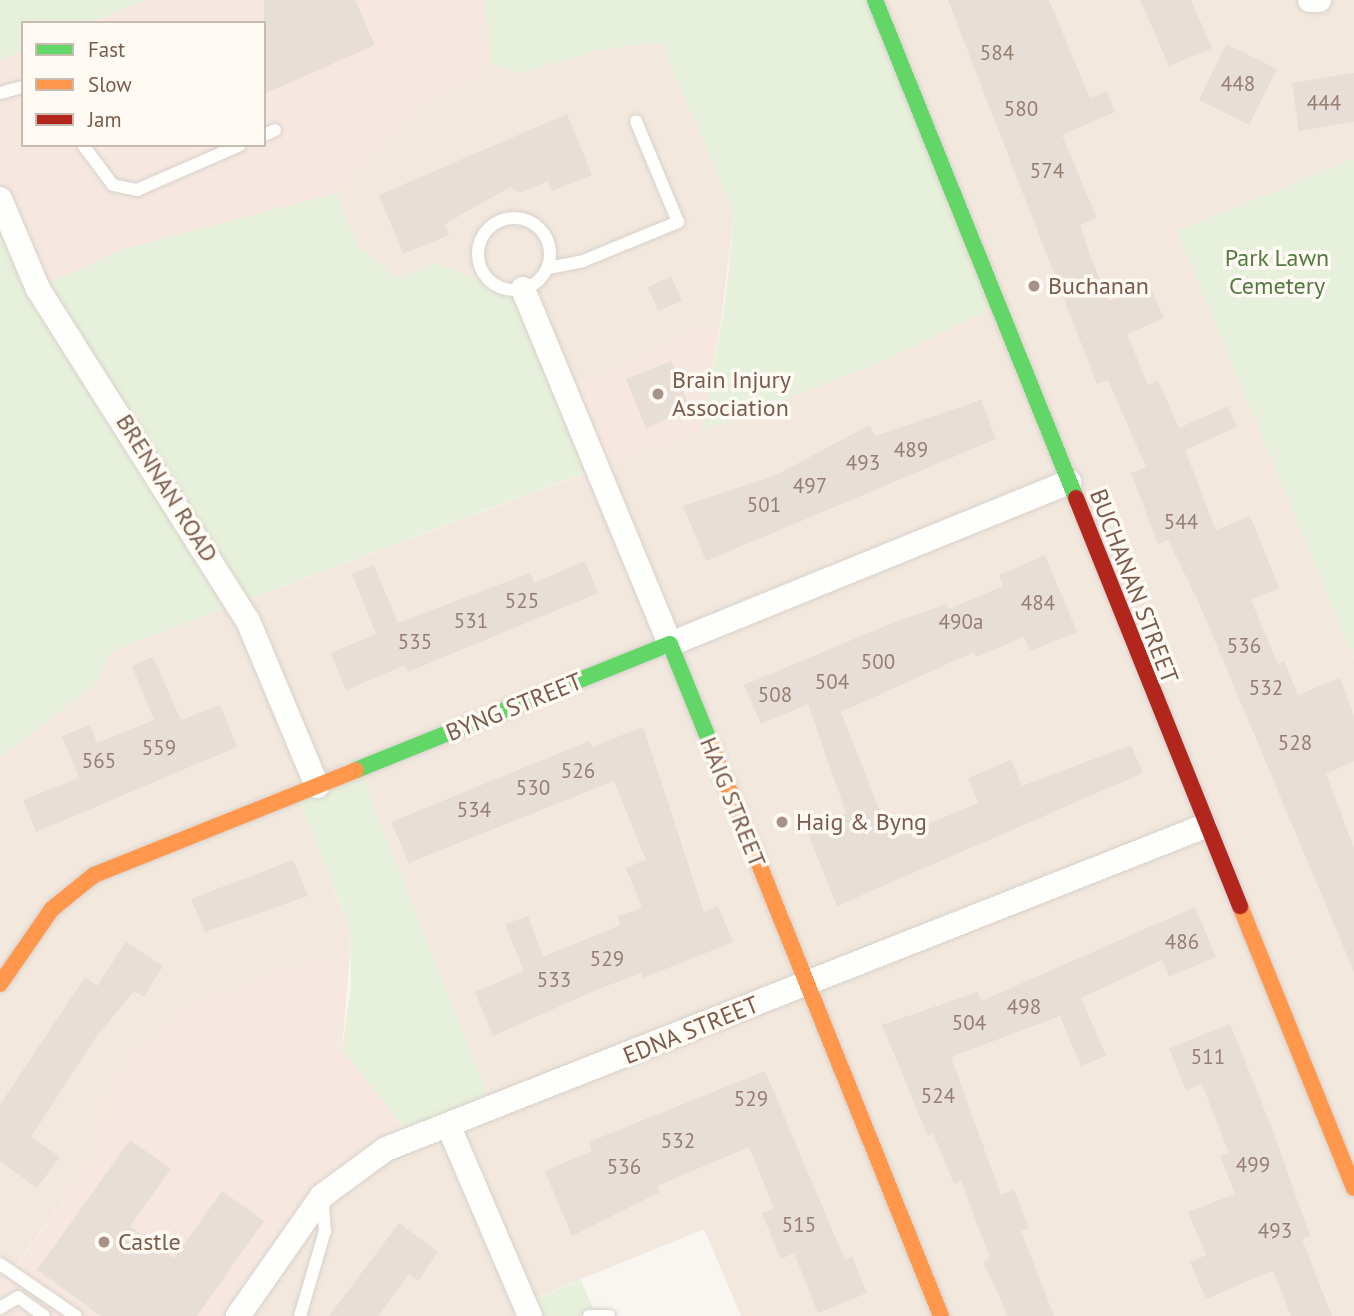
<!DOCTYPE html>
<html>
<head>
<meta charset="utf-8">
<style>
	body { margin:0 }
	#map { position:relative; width:1354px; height:1316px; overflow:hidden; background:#f9f5f0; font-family:"PT Sans",sans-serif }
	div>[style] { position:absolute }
	.residential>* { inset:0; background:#f2e8de }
	.commercial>* { inset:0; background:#f6e8e1 }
	.green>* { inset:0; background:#e7f0db }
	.building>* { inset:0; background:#e6ded7 }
	.roads { filter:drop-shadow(0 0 2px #d7d1cb) drop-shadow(0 0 2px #d7d1cb) }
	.lane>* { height:12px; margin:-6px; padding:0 6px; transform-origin:6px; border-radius:6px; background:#fefefd }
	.lane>.ring { margin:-6px; padding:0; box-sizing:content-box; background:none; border:12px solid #fefefd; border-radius:50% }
	.street>* { height:24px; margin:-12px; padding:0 12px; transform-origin:12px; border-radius:12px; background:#fefefd }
	.fast>* { height:16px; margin:-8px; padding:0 8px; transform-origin:8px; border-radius:8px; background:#63d668 }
	.slow>* { height:16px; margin:-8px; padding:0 8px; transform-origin:8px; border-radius:8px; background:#ff974d }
	.jam>* { height:16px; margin:-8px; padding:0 8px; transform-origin:8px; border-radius:8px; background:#b3261e }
	.dots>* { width:19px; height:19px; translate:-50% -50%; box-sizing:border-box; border:4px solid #fffaf3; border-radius:50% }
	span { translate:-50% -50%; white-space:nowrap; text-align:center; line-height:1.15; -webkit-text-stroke:7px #fffaf3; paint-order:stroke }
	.number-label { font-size:21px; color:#977e72 }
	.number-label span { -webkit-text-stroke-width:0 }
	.park-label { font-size:24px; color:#537a41 }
	.poi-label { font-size:24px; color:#7a5c4d }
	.left { translate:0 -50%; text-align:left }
	.street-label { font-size:24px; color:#7a5c4d }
	.legend { position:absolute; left:21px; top:21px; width:245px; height:126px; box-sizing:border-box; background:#fffaf3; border:2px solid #cabbb1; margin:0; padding:9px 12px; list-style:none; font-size:21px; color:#7a5c4d }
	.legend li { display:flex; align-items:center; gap:14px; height:35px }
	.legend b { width:35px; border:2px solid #cabbb1 }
</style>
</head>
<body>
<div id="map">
	<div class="residential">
		<i style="clip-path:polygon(877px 0,1354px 0,1354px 159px,1177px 231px,1354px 659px,1354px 1316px,741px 1316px,704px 1229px,523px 1303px,528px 1316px,241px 1316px,324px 1196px,447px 1130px,330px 881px,350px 929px,350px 953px,306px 963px,193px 1005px,109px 1092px,102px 1149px,12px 1270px,0 1262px,0 757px,94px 685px,112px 651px,882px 362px,937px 334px)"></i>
		<i style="clip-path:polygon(661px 41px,734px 213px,721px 322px,566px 388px,515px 294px,436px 263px,398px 279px,357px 246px,337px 193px,406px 116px,491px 63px,521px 73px,598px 50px)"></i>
	</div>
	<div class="commercial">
		<i style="clip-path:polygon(146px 0,484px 0,491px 63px,406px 116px,337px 193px,124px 249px,39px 288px,0 194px,0 60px,23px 51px,23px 145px,264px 145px,264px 23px,91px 23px)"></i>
		<i style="clip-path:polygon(721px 322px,701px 431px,600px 467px,566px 388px)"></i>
		<i style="clip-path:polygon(350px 953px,342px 1049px,407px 1131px,352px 1171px,241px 1316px,0 1316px,0 1262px,13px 1270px,102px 1149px,108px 1092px,136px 1052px,193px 1005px,306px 963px)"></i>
	</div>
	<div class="green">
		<i style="clip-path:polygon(0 0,146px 0,91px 23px,23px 23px,23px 51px,0 60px)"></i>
		<i style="clip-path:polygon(484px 0,877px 0,1001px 304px,882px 362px,701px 431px,725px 304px,734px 213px,661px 42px,598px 50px,521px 73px,491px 63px)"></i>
		<i style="clip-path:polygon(1354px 159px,1354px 659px,1177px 231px)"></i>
		<i style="clip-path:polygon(337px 193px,357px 246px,398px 279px,436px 263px,515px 294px,600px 467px,112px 651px,94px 685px,0 757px,0 194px,39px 288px,124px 249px)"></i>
		<i style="clip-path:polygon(360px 771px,494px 1111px,407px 1131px,342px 1049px,351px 985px,350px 929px,298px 797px)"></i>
		<i style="clip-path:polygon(581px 1280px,596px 1316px,528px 1316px,522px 1304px)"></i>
	</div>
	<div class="building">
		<i style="clip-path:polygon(264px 0,355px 0,375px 45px,264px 94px)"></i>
		<i style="clip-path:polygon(948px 0,1049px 0,1090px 98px,1107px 91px,1115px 112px,1062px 135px,1097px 218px,1080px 225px,1090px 255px,1109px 301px,1149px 283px,1164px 318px,1127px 334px,1148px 385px,1158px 380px,1179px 428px,1228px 406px,1237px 427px,1185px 450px,1216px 530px,1250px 516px,1279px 588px,1251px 600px,1278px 664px,1284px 661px,1298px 695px,1340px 678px,1354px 716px,1354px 761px,1326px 774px,1354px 848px,1354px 972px,1199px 603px,1168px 540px,1158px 544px,1131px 473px,1146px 467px,1108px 380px,1097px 384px)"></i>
		<i style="clip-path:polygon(1140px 0,1191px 0,1212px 48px,1169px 66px)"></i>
		<i style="clip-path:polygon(1226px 44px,1277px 69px,1249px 125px,1199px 100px)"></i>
		<i style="clip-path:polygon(1354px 73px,1354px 122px,1299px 131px,1292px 83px)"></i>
		<i style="clip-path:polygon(567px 114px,592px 175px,552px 191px,548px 181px,519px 193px,510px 187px,445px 224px,449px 235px,403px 254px,379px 195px)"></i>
		<i style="clip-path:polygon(671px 276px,682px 301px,658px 311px,648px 287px)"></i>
		<i style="clip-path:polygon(671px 361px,690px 409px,646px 428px,626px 379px)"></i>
		<i style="clip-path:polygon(981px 400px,996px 439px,706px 561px,683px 506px,774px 476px,870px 425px,875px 436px)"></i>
		<i style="clip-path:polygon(1045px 555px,1077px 632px,1030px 651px,1024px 637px,976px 657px,974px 652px,841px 712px,891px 840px,978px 803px,968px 778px,1011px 760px,1022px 786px,1131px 745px,1143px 773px,837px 906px,806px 829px,846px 813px,808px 704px,761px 724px,744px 685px,890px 624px,946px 604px,949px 609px,1003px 586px,999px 575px)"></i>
		<i style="clip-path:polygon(585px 561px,598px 593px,408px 672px,405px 665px,346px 690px,331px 653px,376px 634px,352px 574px,374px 565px,398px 623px,530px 573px,534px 583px)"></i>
		<i style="clip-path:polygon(153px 657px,181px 720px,220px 705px,237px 747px,36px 832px,23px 800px,79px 778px,62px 736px,90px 725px,97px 743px,154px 720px,132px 666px)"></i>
		<i style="clip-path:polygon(643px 727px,704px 912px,718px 906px,733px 942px,643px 978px,641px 973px,596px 990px,493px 1036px,475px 992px,524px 971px,505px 924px,528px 916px,543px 957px,620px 925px,617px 916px,642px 908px,626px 868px,646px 860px,614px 781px,409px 863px,391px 822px,589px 741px,592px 747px)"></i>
		<i style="clip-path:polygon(293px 860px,308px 896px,205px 932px,191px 899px)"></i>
		<i style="clip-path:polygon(1195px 907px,1216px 957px,1169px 977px,1162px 960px,1081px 998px,1106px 1056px,1081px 1066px,1060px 1016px,951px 1057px,1001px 1195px,1014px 1190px,1029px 1228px,1021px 1231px,1054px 1316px,1008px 1316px,983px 1261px,990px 1258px,961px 1181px,954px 1184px,933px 1133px,928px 1136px,882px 1025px,978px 992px,981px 1001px)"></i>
		<i style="clip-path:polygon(126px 942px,163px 966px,144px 997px,134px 991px,96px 1037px,31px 1137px,60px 1157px,37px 1188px,0 1161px,0 1105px,85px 977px,97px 986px)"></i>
		<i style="clip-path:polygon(1230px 1024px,1273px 1131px,1310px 1236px,1302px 1239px,1332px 1316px,1291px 1316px,1273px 1270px,1206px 1299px,1190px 1262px,1206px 1255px,1188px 1212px,1235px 1194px,1220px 1156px,1229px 1153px,1202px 1084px,1186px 1090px,1169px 1048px)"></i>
		<i style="clip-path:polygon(765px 1071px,845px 1260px,852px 1257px,867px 1293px,818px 1313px,794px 1253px,781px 1259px,762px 1213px,774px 1208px,749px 1147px,657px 1186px,660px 1192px,572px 1236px,545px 1171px,592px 1151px,589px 1142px)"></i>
		<i style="clip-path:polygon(130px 1140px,171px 1169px,130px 1226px,174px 1258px,222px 1191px,264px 1221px,197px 1316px,101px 1316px,37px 1270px)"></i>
		<i style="clip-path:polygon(399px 1223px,438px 1252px,418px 1281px,409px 1274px,378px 1316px,329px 1316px)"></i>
	</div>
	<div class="roads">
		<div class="lane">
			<i style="left:0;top:93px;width:24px;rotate:-15deg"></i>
			<i style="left:264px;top:135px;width:12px;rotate:-24deg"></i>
			<i style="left:83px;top:145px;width:50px;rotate:53.1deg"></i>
			<i style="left:113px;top:185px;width:25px;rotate:12deg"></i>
			<i style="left:137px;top:190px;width:112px;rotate:-23.6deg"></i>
			<i class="ring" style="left:478px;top:218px;width:60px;height:60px"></i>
			<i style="left:548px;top:268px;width:36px;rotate:-11deg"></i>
			<i style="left:583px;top:261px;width:103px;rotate:-22.3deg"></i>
			<i style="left:678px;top:222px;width:109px;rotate:-112.6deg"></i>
			<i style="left:0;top:1264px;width:92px;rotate:34.4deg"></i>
			<i style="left:0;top:1308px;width:21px;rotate:-31deg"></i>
			<i style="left:18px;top:1297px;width:32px;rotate:36deg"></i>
			<i style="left:300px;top:1316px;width:89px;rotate:-73.6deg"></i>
			<i style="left:325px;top:1231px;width:32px;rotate:-95deg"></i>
			<i style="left:589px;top:1316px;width:20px"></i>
		</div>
		<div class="street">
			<i style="left:1310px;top:0;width:9px"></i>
			<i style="left:0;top:199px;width:98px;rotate:67.1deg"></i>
			<i style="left:38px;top:289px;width:393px;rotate:57.7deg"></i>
			<i style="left:248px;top:621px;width:179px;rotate:67.3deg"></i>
			<i style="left:523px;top:289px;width:384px;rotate:67.5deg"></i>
			<i style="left:670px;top:644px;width:431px;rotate:-22.1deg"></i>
			<i style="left:449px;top:1127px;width:206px;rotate:66.8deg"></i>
			<i style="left:238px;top:1316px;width:146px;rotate:-55deg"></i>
			<i style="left:322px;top:1196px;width:79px;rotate:-36.3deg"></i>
			<i style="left:386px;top:1149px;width:880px;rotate:-21.52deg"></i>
		</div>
		<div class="fast">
			<i style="left:875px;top:0;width:537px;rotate:68.02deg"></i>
			<i style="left:356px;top:770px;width:338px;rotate:-21.9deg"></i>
			<i style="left:670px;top:644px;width:109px;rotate:67.9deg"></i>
		</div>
		<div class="slow">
			<i style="left:711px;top:745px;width:616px;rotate:68.06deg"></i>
			<i style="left:1240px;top:906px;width:304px;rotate:68deg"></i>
			<i style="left:0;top:984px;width:91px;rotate:-55.3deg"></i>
			<i style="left:52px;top:909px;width:54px;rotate:-39deg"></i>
			<i style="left:94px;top:875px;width:282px;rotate:-21.8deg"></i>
		</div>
		<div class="jam">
			<i style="left:1076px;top:498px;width:440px;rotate:68.1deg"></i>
		</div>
	</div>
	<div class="dots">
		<i style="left:1034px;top:286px;background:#a69286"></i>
		<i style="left:658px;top:394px;background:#a69286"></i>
		<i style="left:782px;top:822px;background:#a69286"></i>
		<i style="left:104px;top:1242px;background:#a69286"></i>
	</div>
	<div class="number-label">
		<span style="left:997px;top:53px">584</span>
		<span style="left:1238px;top:84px">448</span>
		<span style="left:1324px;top:103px">444</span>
		<span style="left:1021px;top:109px">580</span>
		<span style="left:1047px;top:171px">574</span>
		<span style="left:911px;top:450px">489</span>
		<span style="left:863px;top:463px">493</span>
		<span style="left:810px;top:486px">497</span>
		<span style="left:764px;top:505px">501</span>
		<span style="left:1181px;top:522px">544</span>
		<span style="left:522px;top:601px">525</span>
		<span style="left:1038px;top:603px">484</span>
		<span style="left:471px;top:621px">531</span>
		<span style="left:961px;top:622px">490a</span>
		<span style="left:415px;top:642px">535</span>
		<span style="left:1244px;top:646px">536</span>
		<span style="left:878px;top:662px">500</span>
		<span style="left:832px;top:682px">504</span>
		<span style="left:1266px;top:688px">532</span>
		<span style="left:775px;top:695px">508</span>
		<span style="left:1295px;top:743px">528</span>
		<span style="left:159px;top:748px">559</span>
		<span style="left:99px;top:761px">565</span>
		<span style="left:578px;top:771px">526</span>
		<span style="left:533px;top:788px">530</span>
		<span style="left:474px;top:810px">534</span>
		<span style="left:1182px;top:942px">486</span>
		<span style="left:607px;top:959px">529</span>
		<span style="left:554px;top:980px">533</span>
		<span style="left:1024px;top:1007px">498</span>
		<span style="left:969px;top:1023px">504</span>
		<span style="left:1208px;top:1057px">511</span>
		<span style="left:938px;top:1096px">524</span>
		<span style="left:751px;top:1099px">529</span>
		<span style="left:678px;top:1141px">532</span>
		<span style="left:1253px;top:1165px">499</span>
		<span style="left:624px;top:1167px">536</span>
		<span style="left:799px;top:1225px">515</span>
		<span style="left:1275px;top:1231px">493</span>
	</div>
	<div class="park-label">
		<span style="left:1277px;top:272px">Park Lawn<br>Cemetery</span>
	</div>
	<div class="poi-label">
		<span class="left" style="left:1048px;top:286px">Buchanan</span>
		<span class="left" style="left:672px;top:394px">Brain Injury<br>Association</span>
		<span class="left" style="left:796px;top:822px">Haig &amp; Byng</span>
		<span class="left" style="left:118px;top:1242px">Castle</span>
	</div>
	<div class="street-label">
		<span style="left:167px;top:488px;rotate:58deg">BRENNAN ROAD</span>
		<span style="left:1134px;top:586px;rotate:69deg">BUCHANAN STREET</span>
		<span style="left:514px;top:707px;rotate:-22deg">BYNG STREET</span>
		<span style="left:733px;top:802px;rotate:68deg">HAIG STREET</span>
		<span style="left:691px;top:1030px;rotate:-22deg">EDNA STREET</span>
	</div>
	<ul class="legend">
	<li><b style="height:9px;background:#63d668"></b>Fast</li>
	<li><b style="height:9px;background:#ff974d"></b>Slow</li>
	<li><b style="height:9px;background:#b3261e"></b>Jam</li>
	</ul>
</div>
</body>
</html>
